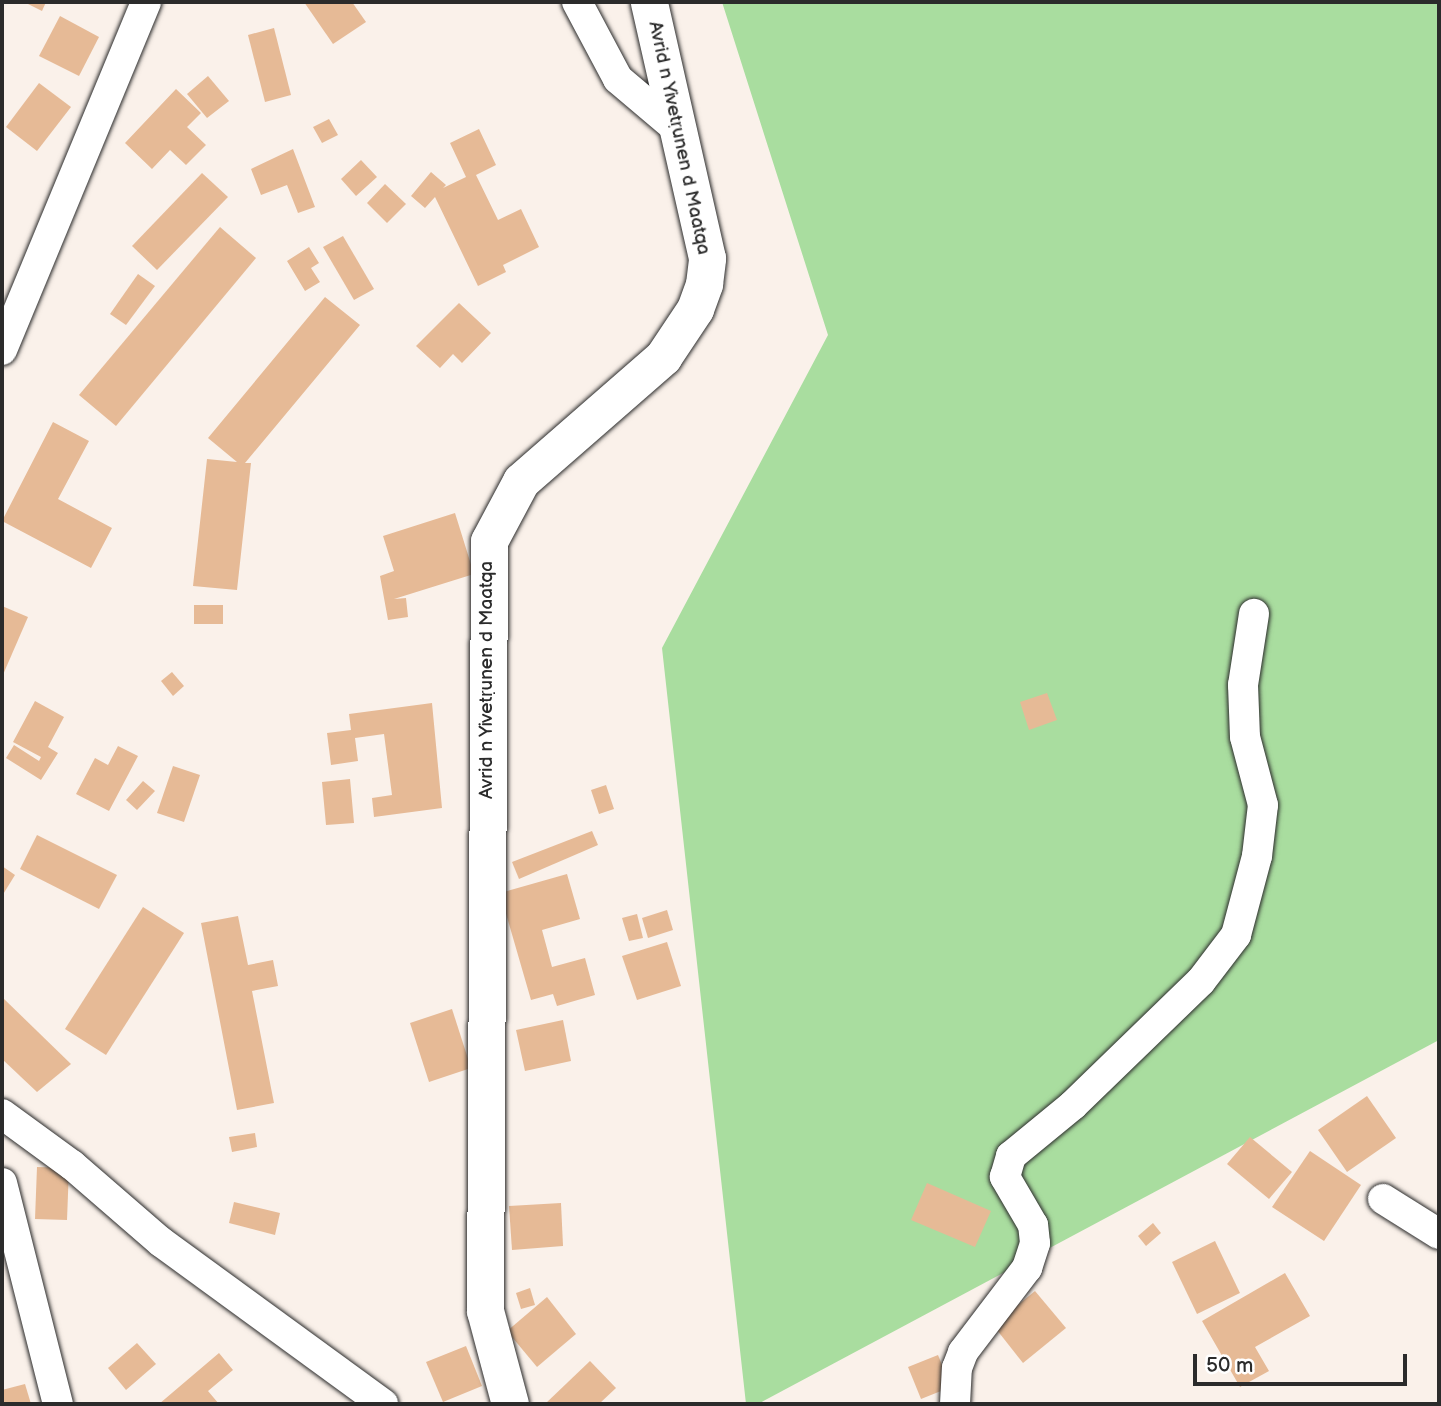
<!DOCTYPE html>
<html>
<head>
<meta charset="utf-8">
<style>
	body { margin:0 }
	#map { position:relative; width:1441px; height:1406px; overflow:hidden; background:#faf1ea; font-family:"Balsamiq Sans",sans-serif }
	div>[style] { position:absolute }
	.green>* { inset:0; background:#a9dd9f }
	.building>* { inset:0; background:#e6ba96 }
	.roads { filter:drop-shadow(0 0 2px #2b2b2b) drop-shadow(0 0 2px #2b2b2b) }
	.minor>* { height:30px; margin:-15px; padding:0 15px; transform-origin:15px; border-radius:15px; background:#fff }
	.major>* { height:37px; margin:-18.5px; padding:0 18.5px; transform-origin:18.5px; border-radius:18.5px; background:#fff }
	span { translate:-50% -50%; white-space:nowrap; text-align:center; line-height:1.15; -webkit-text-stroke:7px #fff; paint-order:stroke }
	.street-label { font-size:19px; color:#2b2b2b }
	.frame { position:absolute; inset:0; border:4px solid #2b2b2b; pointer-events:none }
	.scale { position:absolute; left:1193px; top:1354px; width:214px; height:32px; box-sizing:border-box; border:4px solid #2b2b2b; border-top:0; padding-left:9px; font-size:21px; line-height:24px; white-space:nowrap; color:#2b2b2b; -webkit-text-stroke:5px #fff; paint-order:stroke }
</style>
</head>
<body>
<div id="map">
	<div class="green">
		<i style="clip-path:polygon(722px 2px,1439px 2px,1439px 1040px,758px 1404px,746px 1404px,662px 648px,828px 335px)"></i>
	</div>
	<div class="building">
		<i style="clip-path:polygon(24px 2px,46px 2px,42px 11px)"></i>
		<i style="clip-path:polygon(304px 2px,352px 2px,366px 22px,333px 44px)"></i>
		<i style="clip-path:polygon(60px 16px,99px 37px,79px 76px,39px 56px)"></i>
		<i style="clip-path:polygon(274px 28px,291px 95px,265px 102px,248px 35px)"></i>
		<i style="clip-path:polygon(208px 76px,229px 101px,207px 118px,187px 94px)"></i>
		<i style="clip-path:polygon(39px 83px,71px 107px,37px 151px,6px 127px)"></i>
		<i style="clip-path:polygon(176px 89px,201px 113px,187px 127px,206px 145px,186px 165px,170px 150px,152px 169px,125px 143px)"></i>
		<i style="clip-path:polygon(329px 119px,338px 135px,322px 143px,313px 127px)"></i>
		<i style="clip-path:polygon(479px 129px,496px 165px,476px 175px,498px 220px,521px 209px,539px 247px,503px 265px,506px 272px,478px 286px,435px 197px,425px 208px,411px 196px,431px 172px,446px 185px,443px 188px,466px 177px,450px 143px)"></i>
		<i style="clip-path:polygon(293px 149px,315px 207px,298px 213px,287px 185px,261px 195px,251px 169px)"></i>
		<i style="clip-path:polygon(361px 160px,377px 177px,356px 196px,341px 179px)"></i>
		<i style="clip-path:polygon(202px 173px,228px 197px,157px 270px,132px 246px)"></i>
		<i style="clip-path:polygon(385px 184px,406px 204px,387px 223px,367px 203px)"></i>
		<i style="clip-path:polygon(220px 227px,256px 258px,116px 426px,79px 395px)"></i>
		<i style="clip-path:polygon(343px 236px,374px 289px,354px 300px,323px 247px)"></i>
		<i style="clip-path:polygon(309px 247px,319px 263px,311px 268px,320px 282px,305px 291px,287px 261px)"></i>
		<i style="clip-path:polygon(138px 274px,155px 286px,126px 325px,110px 314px)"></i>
		<i style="clip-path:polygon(325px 297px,360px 325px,245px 463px,251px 463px,237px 590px,193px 586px,207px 459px,237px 462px,208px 438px)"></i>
		<i style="clip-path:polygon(459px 303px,491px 333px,462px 363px,453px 354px,440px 368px,416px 346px)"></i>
		<i style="clip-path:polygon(53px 422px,89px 441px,58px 499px,112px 528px,91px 568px,2px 521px)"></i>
		<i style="clip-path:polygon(455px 513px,474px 574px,394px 599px,406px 598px,408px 617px,388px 620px,380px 576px,394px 571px,383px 536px)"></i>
		<i style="clip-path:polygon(194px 605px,223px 605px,223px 624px,194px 624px)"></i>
		<i style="clip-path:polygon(2px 606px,28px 617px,2px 677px)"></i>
		<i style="clip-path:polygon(172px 672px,184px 686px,173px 696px,161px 681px)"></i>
		<i style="clip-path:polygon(1047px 693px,1057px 720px,1029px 730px,1020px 702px)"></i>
		<i style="clip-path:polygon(35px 701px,64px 717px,48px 747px,58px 753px,41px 780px,6px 758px,14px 745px,39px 761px,41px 757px,13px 742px)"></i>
		<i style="clip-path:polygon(432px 703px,442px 808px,374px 817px,372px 798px,392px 795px,384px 734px,355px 738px,358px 761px,331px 765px,327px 733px,351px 730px,349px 714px)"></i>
		<i style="clip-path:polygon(118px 746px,138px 756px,109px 811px,76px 794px,95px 758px,108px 765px)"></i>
		<i style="clip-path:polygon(173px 766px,200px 775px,184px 822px,157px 813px)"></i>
		<i style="clip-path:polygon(350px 779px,354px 823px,326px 825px,322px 782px)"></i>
		<i style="clip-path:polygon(143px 781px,155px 791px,137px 810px,126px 800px)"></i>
		<i style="clip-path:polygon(606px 785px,614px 809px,599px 814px,591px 790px)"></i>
		<i style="clip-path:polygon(592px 831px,598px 845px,519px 879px,512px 862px)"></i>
		<i style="clip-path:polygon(37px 835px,117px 875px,99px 909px,20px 869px)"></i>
		<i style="clip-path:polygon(2px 866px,15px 875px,2px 896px)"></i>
		<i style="clip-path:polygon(567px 874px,580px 919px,542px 930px,552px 967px,585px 958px,595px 995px,557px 1006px,553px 994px,531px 1000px,500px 893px)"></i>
		<i style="clip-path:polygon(143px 907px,184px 933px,106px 1055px,65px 1029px)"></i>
		<i style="clip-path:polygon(667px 910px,673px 930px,648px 938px,642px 918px)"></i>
		<i style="clip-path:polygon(637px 914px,643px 938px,629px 941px,622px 918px)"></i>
		<i style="clip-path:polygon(238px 916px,248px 965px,273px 960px,278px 986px,252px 991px,274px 1103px,237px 1110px,201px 923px)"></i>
		<i style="clip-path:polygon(667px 942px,681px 986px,637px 1000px,622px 956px)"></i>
		<i style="clip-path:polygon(2px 997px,71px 1064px,37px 1092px,2px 1059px)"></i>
		<i style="clip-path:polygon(452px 1009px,471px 1068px,429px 1082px,410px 1023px)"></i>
		<i style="clip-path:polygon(563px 1020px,571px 1061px,525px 1071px,516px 1030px)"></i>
		<i style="clip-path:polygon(1367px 1096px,1396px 1138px,1347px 1172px,1318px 1130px)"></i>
		<i style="clip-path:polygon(255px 1133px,257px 1147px,232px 1152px,229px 1137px)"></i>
		<i style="clip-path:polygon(1250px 1137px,1292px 1172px,1269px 1199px,1227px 1164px)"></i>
		<i style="clip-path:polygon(1310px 1151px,1361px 1185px,1324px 1241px,1272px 1207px)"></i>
		<i style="clip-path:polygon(37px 1167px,69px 1168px,67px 1220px,35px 1219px)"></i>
		<i style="clip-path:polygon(927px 1183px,991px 1211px,975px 1247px,911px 1220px)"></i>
		<i style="clip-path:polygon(234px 1202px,280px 1213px,275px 1235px,229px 1223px)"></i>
		<i style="clip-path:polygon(561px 1203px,563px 1246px,512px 1250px,509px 1206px)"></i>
		<i style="clip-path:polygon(1153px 1223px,1161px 1233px,1146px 1246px,1138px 1236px)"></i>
		<i style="clip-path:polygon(1215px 1241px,1240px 1293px,1197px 1314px,1172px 1262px)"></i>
		<i style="clip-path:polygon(1285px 1273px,1310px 1316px,1255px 1347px,1269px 1371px,1240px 1387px,1202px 1321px)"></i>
		<i style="clip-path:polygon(530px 1288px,535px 1305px,521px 1309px,516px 1293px)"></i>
		<i style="clip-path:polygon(1035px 1291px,1066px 1328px,1023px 1363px,993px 1325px)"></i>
		<i style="clip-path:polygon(547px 1297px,576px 1334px,537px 1367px,507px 1331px)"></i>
		<i style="clip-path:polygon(137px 1343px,156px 1364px,126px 1390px,108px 1368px)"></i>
		<i style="clip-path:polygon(466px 1346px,482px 1386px,443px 1402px,426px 1362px)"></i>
		<i style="clip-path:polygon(219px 1353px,233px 1370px,208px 1391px,219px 1404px,159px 1404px)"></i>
		<i style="clip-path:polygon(938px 1355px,951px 1387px,921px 1399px,908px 1367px)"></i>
		<i style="clip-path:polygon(590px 1361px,616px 1388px,599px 1404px,545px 1404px)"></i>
		<i style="clip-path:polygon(25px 1384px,31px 1404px,2px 1404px,2px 1390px)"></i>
	</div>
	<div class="roads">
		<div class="minor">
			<i style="left:577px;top:2px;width:87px;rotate:62deg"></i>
			<i style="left:618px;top:79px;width:84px;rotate:40.2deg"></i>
			<i style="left:2px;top:350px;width:377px;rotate:-67.5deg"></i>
			<i style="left:2px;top:1114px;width:87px;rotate:36.1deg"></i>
			<i style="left:72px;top:1165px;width:118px;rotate:40.9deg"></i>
			<i style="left:161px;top:1242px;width:275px;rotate:36.1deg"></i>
			<i style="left:2px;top:1183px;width:228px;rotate:75.8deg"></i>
			<i style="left:1383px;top:1199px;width:66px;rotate:32deg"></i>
			<i style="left:955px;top:1404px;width:36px;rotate:-87deg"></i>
			<i style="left:957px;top:1368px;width:17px;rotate:-69deg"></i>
			<i style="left:963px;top:1352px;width:106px;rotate:-52.7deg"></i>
			<i style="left:1027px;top:1268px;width:26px;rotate:-72deg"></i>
			<i style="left:1035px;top:1243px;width:18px;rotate:-96deg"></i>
			<i style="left:1033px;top:1225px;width:56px;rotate:-120.3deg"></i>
			<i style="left:1005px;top:1177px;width:22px;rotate:-74deg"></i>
			<i style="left:1011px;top:1156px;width:80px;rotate:-39.4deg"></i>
			<i style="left:1073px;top:1105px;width:178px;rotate:-44.1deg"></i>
			<i style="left:1201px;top:981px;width:58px;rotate:-52.7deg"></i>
			<i style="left:1236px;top:935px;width:82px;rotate:-75.1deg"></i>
			<i style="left:1257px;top:856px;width:51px;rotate:-83.3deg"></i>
			<i style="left:1263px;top:805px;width:70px;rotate:-104.8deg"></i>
			<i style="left:1245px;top:737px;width:52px;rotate:-92.2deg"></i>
			<i style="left:1243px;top:685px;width:72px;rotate:-81.2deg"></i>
		</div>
		<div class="major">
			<i style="left:510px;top:1404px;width:96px;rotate:-105deg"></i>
			<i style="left:485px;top:1311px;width:770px;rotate:-89.7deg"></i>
			<i style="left:489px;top:541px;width:68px;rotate:-61.9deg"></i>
			<i style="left:521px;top:481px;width:189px;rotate:-41.1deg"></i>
			<i style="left:663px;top:357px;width:58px;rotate:-56.3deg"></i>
			<i style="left:695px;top:309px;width:27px;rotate:-70deg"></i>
			<i style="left:704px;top:284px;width:26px;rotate:-83deg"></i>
			<i style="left:707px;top:258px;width:262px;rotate:-102.8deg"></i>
		</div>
	</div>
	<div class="street-label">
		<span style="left:679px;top:138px;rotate:78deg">Avrid n Yivetṛunen d Maatqa</span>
		<span style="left:487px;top:680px;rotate:-90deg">Avrid n Yivetṛunen d Maatqa</span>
	</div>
	<div class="frame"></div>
	<div class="scale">50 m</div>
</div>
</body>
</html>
